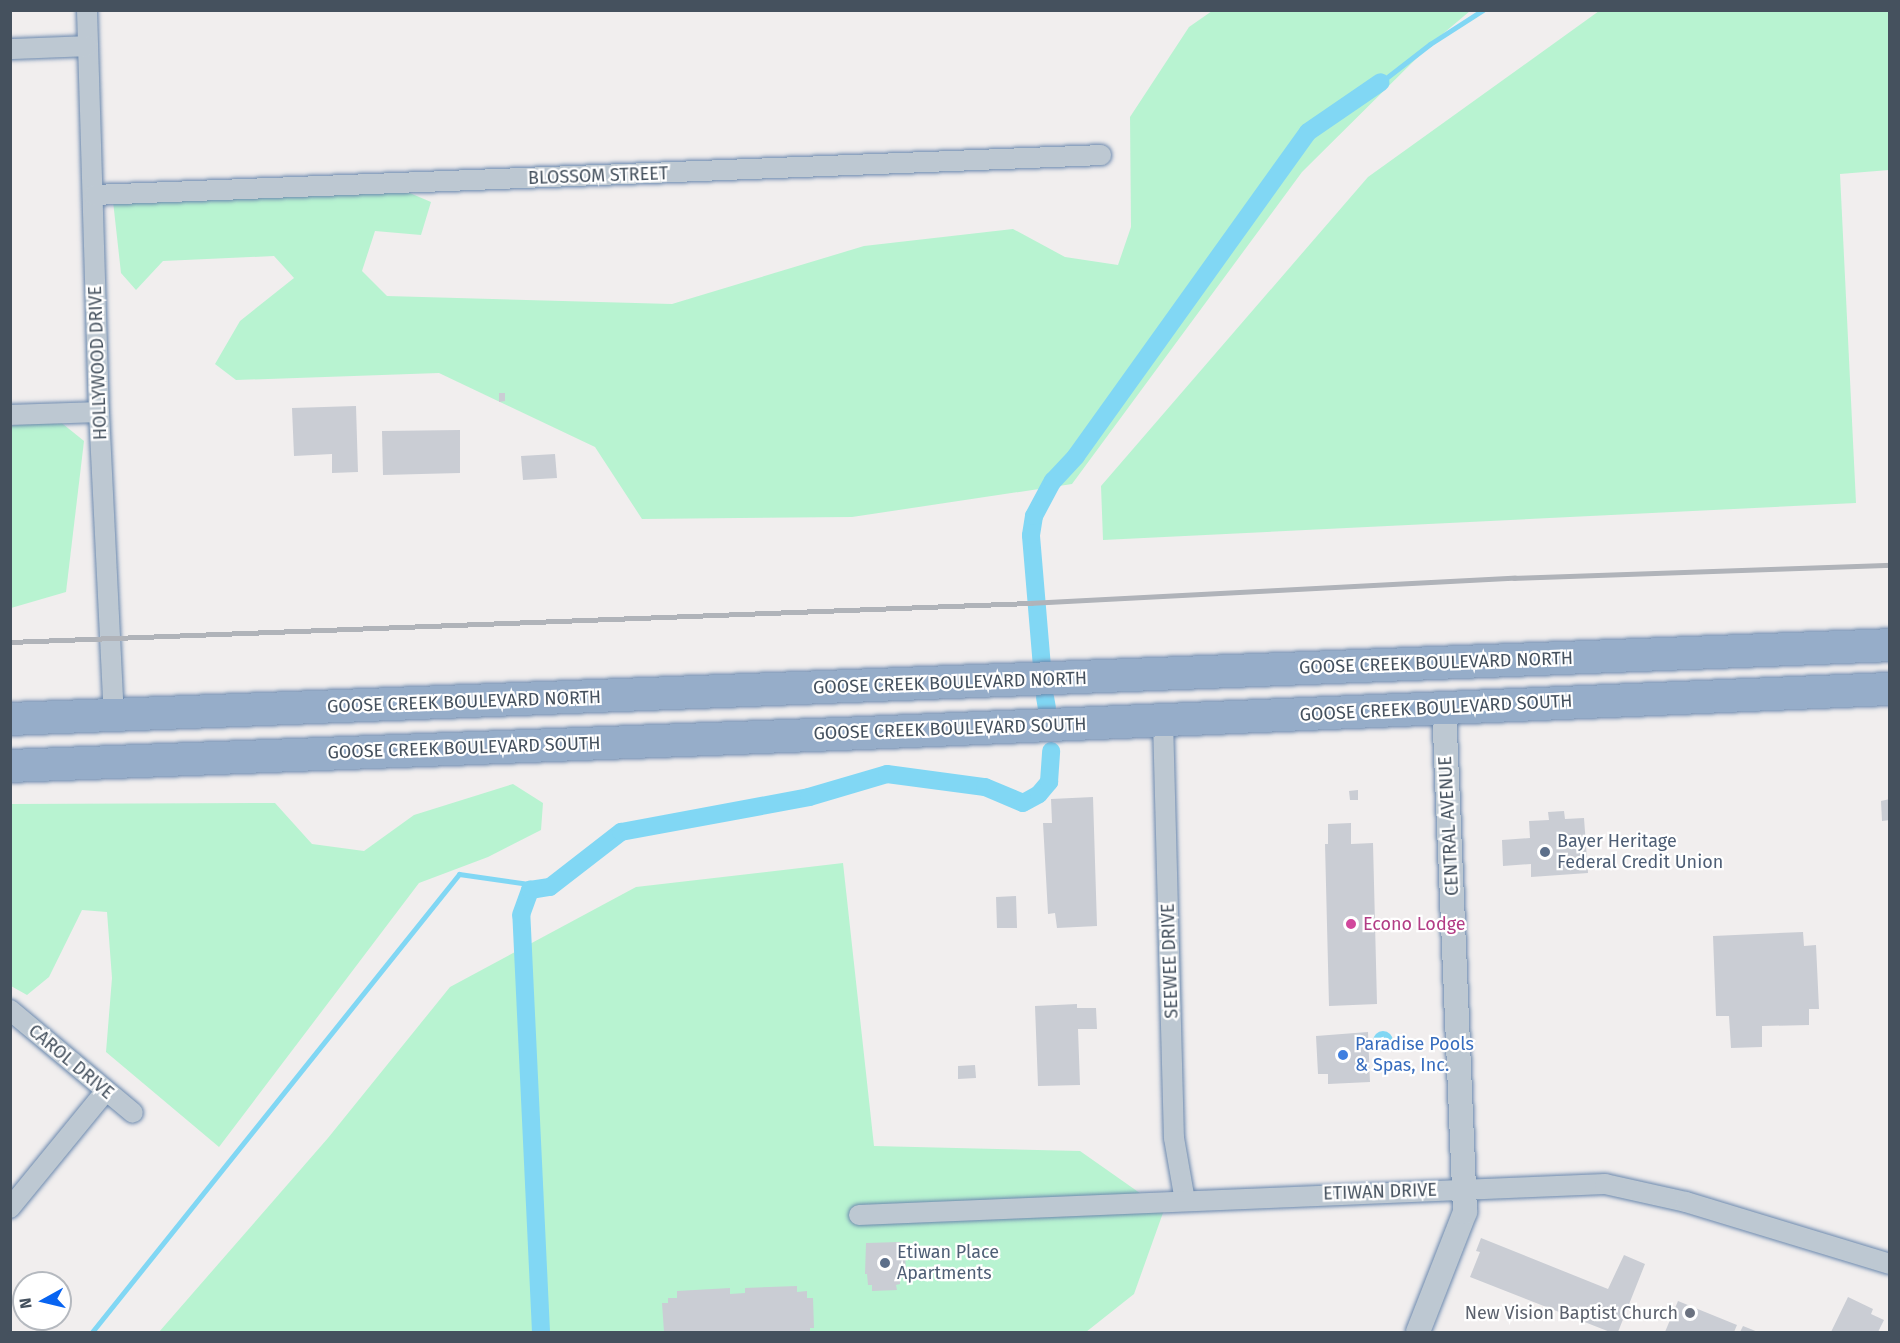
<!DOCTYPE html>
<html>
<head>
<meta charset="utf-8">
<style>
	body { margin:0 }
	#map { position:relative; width:1900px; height:1343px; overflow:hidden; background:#f1eeee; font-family:"Fira Sans",sans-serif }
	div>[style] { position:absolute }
	.green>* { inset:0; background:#b8f3d1 }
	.water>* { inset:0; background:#81d7f4 }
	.round { border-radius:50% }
	.stream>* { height:5px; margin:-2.5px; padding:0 2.5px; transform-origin:2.5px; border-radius:2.5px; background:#81d7f4 }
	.canal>* { height:18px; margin:-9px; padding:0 9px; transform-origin:9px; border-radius:9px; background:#81d7f4 }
	.building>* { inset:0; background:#cacdd4 }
	.roads { filter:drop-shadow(0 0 2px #6c89ae) drop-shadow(0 0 2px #6c89ae) }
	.minor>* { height:20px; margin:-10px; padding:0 10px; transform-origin:10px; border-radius:10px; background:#bdc8d2 }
	.tertiary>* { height:24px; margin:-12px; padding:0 12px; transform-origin:12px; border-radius:12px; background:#bdc8d2 }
	.trunk>* { height:32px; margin:-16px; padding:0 16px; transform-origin:16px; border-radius:16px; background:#96adc9 }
	.rail>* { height:4.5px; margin:-2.25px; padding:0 2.25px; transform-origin:2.25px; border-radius:2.25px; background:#b0b3b9 }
	.dots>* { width:16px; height:16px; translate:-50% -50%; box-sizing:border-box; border:3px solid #fff; border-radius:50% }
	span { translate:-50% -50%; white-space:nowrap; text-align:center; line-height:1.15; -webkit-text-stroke:4.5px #fff; paint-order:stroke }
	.street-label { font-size:18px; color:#45515e }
	.service-label { font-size:18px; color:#4e5e75 }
	.left { translate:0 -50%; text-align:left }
	.hotel-label { font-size:18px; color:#b23c85 }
	.shop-label { font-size:18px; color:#366cbe }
	.worship-label { font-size:18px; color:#5b616d }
	.right { translate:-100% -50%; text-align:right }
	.frame { position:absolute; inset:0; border:12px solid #45515e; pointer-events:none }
	.north { position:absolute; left:12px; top:1271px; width:60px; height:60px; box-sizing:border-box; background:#fff; border:2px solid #b5b9bf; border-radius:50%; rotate:262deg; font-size:16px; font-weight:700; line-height:24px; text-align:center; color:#45515e }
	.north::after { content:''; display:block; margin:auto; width:21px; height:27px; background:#0864f1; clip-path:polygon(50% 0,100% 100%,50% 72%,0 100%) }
</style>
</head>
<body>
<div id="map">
	<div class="green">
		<i style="clip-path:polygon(1212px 11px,1470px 11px,1432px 43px,1302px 172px,1072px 484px,852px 517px,642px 519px,595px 447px,439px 373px,236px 380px,215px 364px,240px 321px,294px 278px,274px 256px,163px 261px,136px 290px,121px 273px,113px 201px,398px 188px,431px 202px,421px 235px,375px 231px,362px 271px,387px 296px,672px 304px,864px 246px,1013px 229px,1065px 257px,1118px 265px,1131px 227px,1130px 117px,1189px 27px)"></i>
		<i style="clip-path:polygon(1599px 11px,1889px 11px,1889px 170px,1840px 174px,1856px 503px,1103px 540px,1101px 486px,1368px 177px)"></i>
		<i style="clip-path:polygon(58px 420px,84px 441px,66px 592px,11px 608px,10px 426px)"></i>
		<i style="clip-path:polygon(513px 784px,543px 803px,541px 830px,488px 857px,419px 883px,219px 1147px,106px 1052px,112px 978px,107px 912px,82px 910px,49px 977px,27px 995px,11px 986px,11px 804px,275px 803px,312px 844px,364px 851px,414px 815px)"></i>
		<i style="clip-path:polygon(843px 863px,874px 1146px,1080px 1151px,1164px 1210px,1134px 1294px,1086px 1332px,159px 1332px,328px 1138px,450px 987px,636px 887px)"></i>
	</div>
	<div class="water">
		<i class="round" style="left:1373px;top:1031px;width:20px;height:20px"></i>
	</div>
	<div class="stream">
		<i style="left:1381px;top:82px;width:62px;rotate:-37.8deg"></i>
		<i style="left:1430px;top:44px;width:63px;rotate:-32.7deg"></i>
		<i style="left:92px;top:1332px;width:587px;rotate:-51.29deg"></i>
		<i style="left:459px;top:874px;width:92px;rotate:8.1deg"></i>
	</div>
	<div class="canal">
		<i style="left:1042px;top:667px;width:132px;rotate:-94.8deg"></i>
		<i style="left:1031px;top:535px;width:19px;rotate:-81deg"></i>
		<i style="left:1034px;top:516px;width:40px;rotate:-62deg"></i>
		<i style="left:1053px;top:481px;width:34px;rotate:-47deg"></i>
		<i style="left:1076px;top:456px;width:398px;rotate:-54.4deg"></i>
		<i style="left:1308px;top:132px;width:88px;rotate:-34.4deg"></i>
		<i style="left:1045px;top:697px;width:11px;rotate:80deg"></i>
		<i style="left:541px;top:1332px;width:417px;rotate:-92.7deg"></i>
		<i style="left:521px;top:915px;width:27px;rotate:-70deg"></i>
		<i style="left:530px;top:890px;width:20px;rotate:-9deg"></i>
		<i style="left:550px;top:887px;width:90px;rotate:-37.8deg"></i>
		<i style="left:621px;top:832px;width:191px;rotate:-10.5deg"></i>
		<i style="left:809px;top:797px;width:81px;rotate:-16.4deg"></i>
		<i style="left:887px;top:774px;width:99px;rotate:7.6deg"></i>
		<i style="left:985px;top:787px;width:41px;rotate:22.8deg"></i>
		<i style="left:1023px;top:803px;width:18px;rotate:-29deg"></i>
		<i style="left:1039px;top:794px;width:16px;rotate:-50deg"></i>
		<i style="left:1049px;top:782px;width:31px;rotate:-86deg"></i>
	</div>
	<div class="building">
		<i style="clip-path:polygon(499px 393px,505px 393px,505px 401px,499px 402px)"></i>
		<i style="clip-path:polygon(356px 406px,358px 472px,332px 473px,332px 454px,294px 456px,292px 408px)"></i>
		<i style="clip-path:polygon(460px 430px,460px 473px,383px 475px,382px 431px)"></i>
		<i style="clip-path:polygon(555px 454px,557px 478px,523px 480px,521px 456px)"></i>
		<i style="clip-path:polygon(1358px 790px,1358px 800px,1350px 800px,1349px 791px)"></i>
		<i style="clip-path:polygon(1093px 797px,1097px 926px,1057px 928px,1055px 913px,1048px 914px,1043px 823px,1052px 823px,1051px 799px)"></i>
		<i style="clip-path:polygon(1890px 799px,1890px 820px,1882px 821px,1881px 801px)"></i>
		<i style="clip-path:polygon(1564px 811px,1565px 819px,1584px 818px,1588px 873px,1531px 877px,1531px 864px,1503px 866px,1502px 840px,1530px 838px,1529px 821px,1549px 820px,1548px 812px)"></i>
		<i style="clip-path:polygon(1351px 823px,1351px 844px,1373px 843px,1377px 1004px,1329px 1006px,1325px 844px,1328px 844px,1328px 824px)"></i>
		<i style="clip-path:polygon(1016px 896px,1017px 928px,997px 928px,996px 897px)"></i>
		<i style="clip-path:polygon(1803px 932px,1804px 946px,1816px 945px,1819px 1009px,1809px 1009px,1809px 1025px,1762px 1026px,1762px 1047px,1731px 1048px,1729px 1016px,1716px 1016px,1713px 936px)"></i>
		<i style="clip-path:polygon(1077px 1004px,1077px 1008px,1096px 1008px,1097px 1029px,1078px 1029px,1080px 1085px,1038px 1086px,1035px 1006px)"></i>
		<i style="clip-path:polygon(1368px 1032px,1370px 1082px,1328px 1084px,1328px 1074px,1318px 1074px,1316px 1036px)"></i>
		<i style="clip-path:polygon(975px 1065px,976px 1078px,958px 1079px,958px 1066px)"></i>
		<i style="clip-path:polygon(1481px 1238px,1608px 1289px,1624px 1255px,1645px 1264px,1618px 1332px,1610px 1332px,1470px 1277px,1480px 1252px,1476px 1251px)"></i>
		<i style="clip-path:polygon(900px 1242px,900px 1253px,905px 1253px,906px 1273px,900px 1273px,900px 1284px,896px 1285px,897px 1290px,872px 1291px,872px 1285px,868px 1285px,867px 1274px,865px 1274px,866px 1243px)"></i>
		<i style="clip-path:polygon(797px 1286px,797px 1292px,807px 1291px,807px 1298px,813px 1298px,814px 1328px,810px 1328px,810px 1332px,664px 1332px,662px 1303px,668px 1303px,668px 1298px,677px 1298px,677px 1291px,730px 1288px,730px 1294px,745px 1293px,745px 1288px)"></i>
		<i style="clip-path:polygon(1848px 1297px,1873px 1309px,1871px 1314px,1884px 1320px,1878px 1332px,1831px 1332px)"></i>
		<i style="clip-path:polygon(1678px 1301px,1737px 1325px,1734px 1332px,1665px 1332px)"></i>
		<i style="clip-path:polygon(1743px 1326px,1758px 1332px,1740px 1332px)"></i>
	</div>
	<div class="roads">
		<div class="minor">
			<i style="left:87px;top:10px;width:402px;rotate:88.3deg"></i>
			<i style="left:99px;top:412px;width:304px;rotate:87.2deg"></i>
			<i style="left:10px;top:49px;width:77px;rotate:-2.2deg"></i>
			<i style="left:94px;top:195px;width:1008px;rotate:-2.27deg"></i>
			<i style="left:10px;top:415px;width:89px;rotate:-1.9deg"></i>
			<i style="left:1163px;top:720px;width:418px;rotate:88.5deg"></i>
			<i style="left:1174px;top:1138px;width:64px;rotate:80.1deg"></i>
			<i style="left:10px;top:1010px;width:160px;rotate:39.9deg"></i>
			<i style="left:10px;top:1208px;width:150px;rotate:-50.7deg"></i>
			<i style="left:859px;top:1215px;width:747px;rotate:-2.38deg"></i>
			<i style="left:1605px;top:1184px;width:83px;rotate:12.5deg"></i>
			<i style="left:1686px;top:1202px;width:213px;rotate:16.9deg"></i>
		</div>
		<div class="tertiary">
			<i style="left:1418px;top:1332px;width:129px;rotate:-68.6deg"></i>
			<i style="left:1465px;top:1212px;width:505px;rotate:-92.38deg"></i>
		</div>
		<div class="trunk">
			<i style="left:10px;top:719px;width:1881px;rotate:-2.25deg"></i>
			<i style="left:10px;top:766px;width:855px;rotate:-2.21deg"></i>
			<i style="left:864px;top:733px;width:1027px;rotate:-2.46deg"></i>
		</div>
	</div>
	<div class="rail">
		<i style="left:10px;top:642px;width:1022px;rotate:-2.19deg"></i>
		<i style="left:1031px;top:603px;width:484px;rotate:-3deg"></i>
		<i style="left:1514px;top:578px;width:376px;rotate:-2deg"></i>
	</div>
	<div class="dots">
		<i style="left:1545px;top:852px;background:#5c6f8a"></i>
		<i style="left:1351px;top:924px;background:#d1479c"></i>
		<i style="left:1343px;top:1055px;background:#3f7fe0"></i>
		<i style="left:885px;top:1263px;background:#5c6f8a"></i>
		<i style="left:1690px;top:1313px;background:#6b7280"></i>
	</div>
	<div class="street-label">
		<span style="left:598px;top:176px;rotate:-2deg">BLOSSOM STREET</span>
		<span style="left:98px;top:363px;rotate:-92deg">HOLLYWOOD DRIVE</span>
		<span style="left:1436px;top:663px;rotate:-2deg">GOOSE CREEK BOULEVARD NORTH</span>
		<span style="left:950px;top:683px;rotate:-2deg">GOOSE CREEK BOULEVARD NORTH</span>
		<span style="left:464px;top:702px;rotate:-2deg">GOOSE CREEK BOULEVARD NORTH</span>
		<span style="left:1436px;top:708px;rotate:-3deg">GOOSE CREEK BOULEVARD SOUTH</span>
		<span style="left:950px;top:729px;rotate:-2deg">GOOSE CREEK BOULEVARD SOUTH</span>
		<span style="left:464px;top:748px;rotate:-2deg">GOOSE CREEK BOULEVARD SOUTH</span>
		<span style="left:1449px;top:826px;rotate:-93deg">CENTRAL AVENUE</span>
		<span style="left:1170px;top:961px;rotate:-92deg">SEEWEE DRIVE</span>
		<span style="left:71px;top:1062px;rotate:40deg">CAROL DRIVE</span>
		<span style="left:1380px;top:1192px;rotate:-2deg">ETIWAN DRIVE</span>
	</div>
	<div class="service-label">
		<span class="left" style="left:1557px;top:852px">Bayer Heritage<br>Federal Credit Union</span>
		<span class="left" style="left:897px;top:1263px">Etiwan Place<br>Apartments</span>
	</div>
	<div class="hotel-label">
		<span class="left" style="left:1363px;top:924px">Econo Lodge</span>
	</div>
	<div class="shop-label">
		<span class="left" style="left:1355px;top:1055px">Paradise Pools<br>&amp; Spas, Inc.</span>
	</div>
	<div class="worship-label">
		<span class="right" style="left:1678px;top:1313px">New Vision Baptist Church</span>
	</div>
	<div class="frame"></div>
	<div class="north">N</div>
</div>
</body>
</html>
